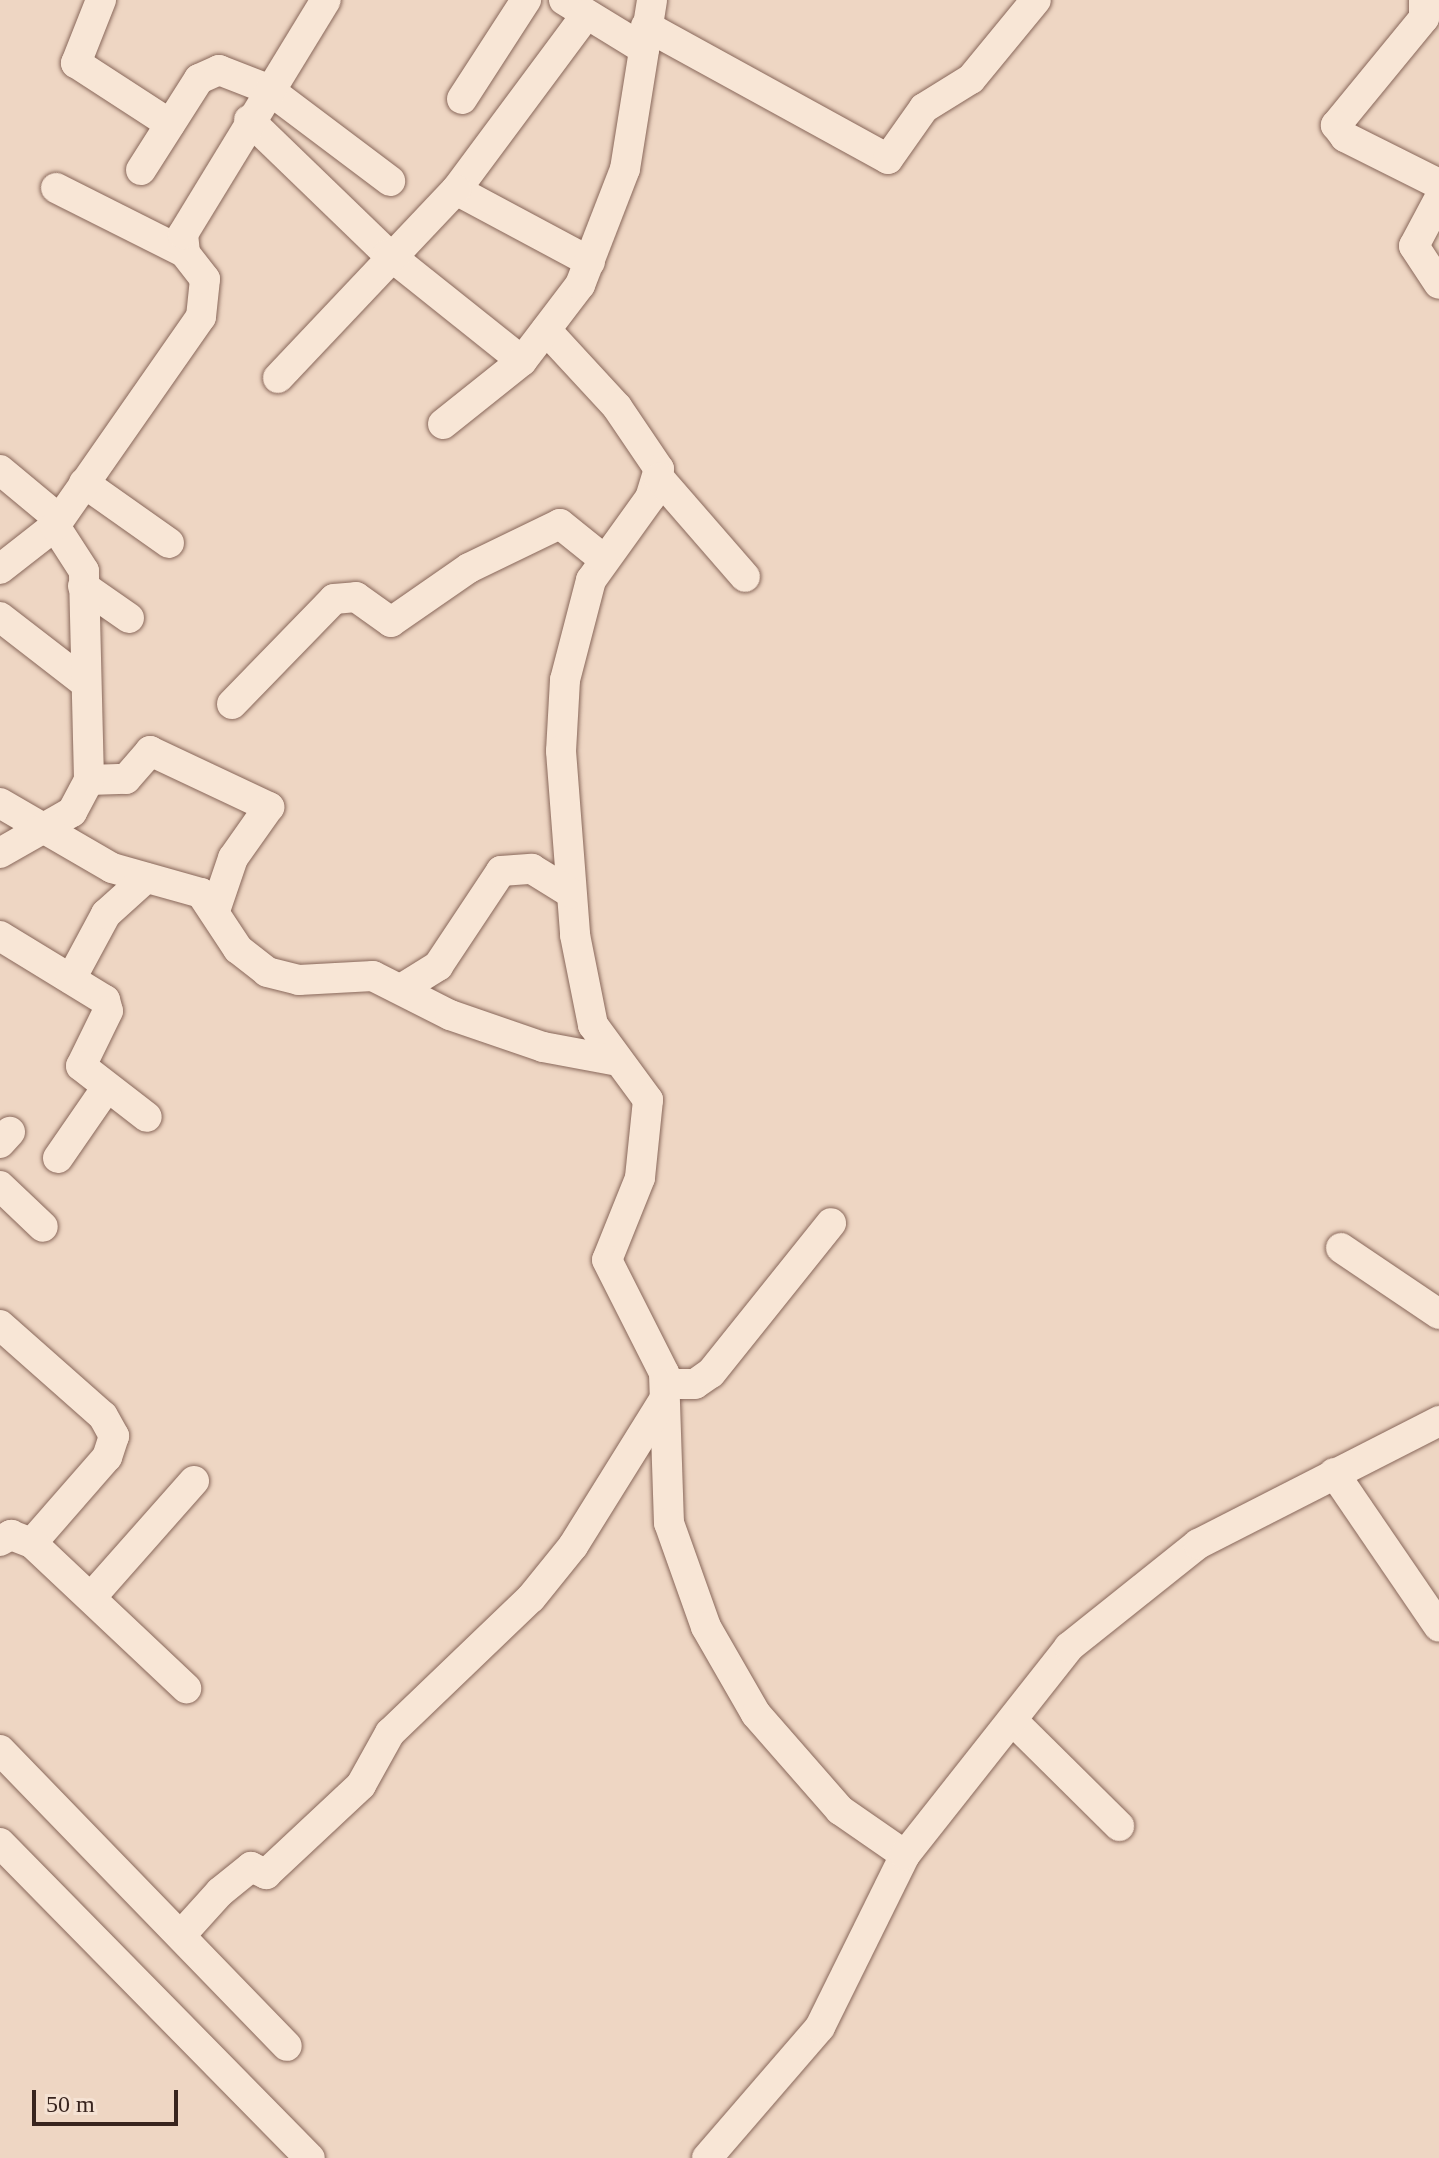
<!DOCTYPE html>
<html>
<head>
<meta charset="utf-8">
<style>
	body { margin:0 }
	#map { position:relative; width:1439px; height:2158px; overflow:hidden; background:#eed6c3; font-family:Georgia,serif }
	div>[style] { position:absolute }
	.roads { filter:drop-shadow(0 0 2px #88675a) drop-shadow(0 0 2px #88675a) }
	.minor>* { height:30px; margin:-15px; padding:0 15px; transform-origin:15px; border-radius:15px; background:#f8e6d6 }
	span { translate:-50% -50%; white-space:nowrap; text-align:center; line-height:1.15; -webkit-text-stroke:8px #f5e2d3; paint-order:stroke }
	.scale { position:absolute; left:32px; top:2090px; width:146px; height:36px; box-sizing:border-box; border:4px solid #38241e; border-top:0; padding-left:10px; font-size:24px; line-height:28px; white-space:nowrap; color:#38241e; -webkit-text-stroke:6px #f5e2d3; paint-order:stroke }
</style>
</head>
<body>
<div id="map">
	<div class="roads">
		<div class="minor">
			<i style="left:101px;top:0;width:68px;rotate:111.6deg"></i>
			<i style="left:76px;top:63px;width:112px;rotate:33deg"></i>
			<i style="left:564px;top:0;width:94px;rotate:31.5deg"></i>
			<i style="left:1424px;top:0;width:18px;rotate:90deg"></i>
			<i style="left:1424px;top:18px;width:139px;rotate:129.4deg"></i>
			<i style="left:1336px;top:125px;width:15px;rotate:53deg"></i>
			<i style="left:1345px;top:137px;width:105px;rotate:26.6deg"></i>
			<i style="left:586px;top:15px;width:218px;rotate:126.6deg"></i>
			<i style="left:456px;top:190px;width:152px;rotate:28.2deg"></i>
			<i style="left:646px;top:26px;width:276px;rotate:28.8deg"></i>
			<i style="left:888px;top:159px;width:62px;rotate:-54.8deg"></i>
			<i style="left:924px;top:108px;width:55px;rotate:-31.7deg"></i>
			<i style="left:971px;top:79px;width:102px;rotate:-50.6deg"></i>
			<i style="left:462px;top:99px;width:118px;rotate:-57.1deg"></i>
			<i style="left:249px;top:120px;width:193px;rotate:44deg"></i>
			<i style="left:388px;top:254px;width:171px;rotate:38.6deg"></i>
			<i style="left:141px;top:170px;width:108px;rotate:-57.5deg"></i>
			<i style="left:199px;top:79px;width:22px;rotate:-24deg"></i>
			<i style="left:219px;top:70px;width:53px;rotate:21.2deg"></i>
			<i style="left:268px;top:89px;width:153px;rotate:37deg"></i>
			<i style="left:56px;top:188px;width:144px;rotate:26.7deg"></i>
			<i style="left:1439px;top:199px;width:53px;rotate:118deg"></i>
			<i style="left:1414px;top:246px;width:45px;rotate:56.7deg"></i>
			<i style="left:546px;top:330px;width:105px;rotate:47.3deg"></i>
			<i style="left:617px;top:407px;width:75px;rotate:55.9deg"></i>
			<i style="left:659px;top:469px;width:30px;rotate:107deg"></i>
			<i style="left:650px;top:498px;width:101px;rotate:125.7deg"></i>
			<i style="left:591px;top:580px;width:103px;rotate:104.6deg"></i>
			<i style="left:565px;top:680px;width:71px;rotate:93.2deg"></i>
			<i style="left:561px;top:751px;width:185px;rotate:85.6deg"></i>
			<i style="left:575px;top:935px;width:92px;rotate:78.7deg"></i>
			<i style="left:593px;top:1025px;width:93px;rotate:53.7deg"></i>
			<i style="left:648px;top:1100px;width:78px;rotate:95.9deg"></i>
			<i style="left:640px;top:1178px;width:88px;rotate:111.9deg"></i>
			<i style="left:607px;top:1260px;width:127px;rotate:63.2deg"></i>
			<i style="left:664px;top:1373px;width:150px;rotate:88.1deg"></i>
			<i style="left:669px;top:1523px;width:110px;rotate:70.4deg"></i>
			<i style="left:706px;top:1627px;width:100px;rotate:60.1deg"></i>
			<i style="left:756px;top:1714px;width:128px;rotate:48.8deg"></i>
			<i style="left:840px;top:1810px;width:79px;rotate:34.7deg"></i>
			<i style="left:278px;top:378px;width:259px;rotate:-46.6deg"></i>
			<i style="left:443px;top:424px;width:101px;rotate:-38.6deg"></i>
			<i style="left:522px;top:361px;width:96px;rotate:-52.7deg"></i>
			<i style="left:580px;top:285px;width:124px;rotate:-68.8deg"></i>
			<i style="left:625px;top:169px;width:171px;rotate:-80.9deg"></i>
			<i style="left:0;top:470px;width:77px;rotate:39.7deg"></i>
			<i style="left:659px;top:478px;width:131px;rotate:49deg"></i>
			<i style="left:84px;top:483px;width:104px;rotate:35.2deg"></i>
			<i style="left:0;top:569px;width:70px;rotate:-38deg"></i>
			<i style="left:83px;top:586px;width:56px;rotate:34.8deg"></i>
			<i style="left:0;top:617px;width:106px;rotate:37.7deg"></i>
			<i style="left:232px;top:704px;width:146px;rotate:-45.8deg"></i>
			<i style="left:334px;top:599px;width:22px;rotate:-5deg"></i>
			<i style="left:356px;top:597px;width:43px;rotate:35.5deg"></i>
			<i style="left:391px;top:622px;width:95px;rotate:-34.7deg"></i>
			<i style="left:469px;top:568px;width:101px;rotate:-25.8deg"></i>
			<i style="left:560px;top:524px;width:53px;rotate:38.8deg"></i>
			<i style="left:89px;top:780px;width:37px;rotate:-2deg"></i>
			<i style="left:126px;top:779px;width:37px;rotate:-49deg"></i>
			<i style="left:150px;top:751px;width:132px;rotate:25.2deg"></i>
			<i style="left:269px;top:807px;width:62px;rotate:125.2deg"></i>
			<i style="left:233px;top:858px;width:56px;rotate:108.8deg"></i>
			<i style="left:0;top:803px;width:129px;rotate:30.1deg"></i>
			<i style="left:112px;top:868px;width:92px;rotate:15.7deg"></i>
			<i style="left:201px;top:893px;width:67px;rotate:56.5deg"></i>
			<i style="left:238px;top:949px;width:37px;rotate:38deg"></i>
			<i style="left:267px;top:972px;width:33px;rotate:14deg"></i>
			<i style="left:299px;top:980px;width:74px;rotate:-3.1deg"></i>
			<i style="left:373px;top:976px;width:86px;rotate:26.9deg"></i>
			<i style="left:450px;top:1015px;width:98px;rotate:19deg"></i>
			<i style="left:543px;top:1047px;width:71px;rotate:10.5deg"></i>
			<i style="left:0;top:853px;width:83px;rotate:-29.7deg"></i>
			<i style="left:72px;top:812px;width:36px;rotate:-62deg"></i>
			<i style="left:89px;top:780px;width:209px;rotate:-91.4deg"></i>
			<i style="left:84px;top:571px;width:54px;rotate:-122.8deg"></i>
			<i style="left:55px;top:526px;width:255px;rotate:-55.1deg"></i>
			<i style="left:201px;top:317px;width:38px;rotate:-84deg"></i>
			<i style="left:205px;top:279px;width:33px;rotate:-128deg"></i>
			<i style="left:185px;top:253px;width:19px;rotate:-96deg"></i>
			<i style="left:183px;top:234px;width:274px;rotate:-58.6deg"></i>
			<i style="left:0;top:936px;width:123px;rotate:31.4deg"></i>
			<i style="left:105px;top:1000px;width:11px;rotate:75deg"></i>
			<i style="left:108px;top:1011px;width:61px;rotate:116.1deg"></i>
			<i style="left:81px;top:1066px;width:83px;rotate:37.7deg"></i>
			<i style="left:71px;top:979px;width:74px;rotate:-61.7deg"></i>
			<i style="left:106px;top:914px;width:54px;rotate:-42deg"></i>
			<i style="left:401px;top:989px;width:44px;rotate:-31.9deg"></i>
			<i style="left:438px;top:966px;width:114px;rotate:-56.4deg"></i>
			<i style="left:501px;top:871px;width:31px;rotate:-4deg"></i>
			<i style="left:532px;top:869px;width:46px;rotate:31.6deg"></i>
			<i style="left:0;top:1143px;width:15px;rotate:-48deg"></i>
			<i style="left:58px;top:1158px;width:86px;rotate:-55.4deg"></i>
			<i style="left:0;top:1186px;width:59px;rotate:43.6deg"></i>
			<i style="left:1341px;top:1248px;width:118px;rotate:34deg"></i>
			<i style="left:0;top:1325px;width:137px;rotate:41.5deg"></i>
			<i style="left:103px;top:1416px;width:23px;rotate:61deg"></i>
			<i style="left:114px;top:1436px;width:22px;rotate:108deg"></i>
			<i style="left:107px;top:1457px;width:114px;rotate:131.1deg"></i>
			<i style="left:666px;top:1384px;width:29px"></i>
			<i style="left:695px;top:1384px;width:19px;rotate:-35deg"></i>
			<i style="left:711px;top:1373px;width:192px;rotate:-51.3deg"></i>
			<i style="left:1334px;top:1473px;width:186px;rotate:55.7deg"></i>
			<i style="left:0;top:1541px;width:13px;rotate:-29deg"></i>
			<i style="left:11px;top:1535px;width:22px;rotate:21deg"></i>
			<i style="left:32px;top:1543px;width:212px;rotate:43.3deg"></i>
			<i style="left:94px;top:1594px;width:151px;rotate:-48.5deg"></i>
			<i style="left:1014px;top:1722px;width:148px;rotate:44.7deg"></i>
			<i style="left:0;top:1750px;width:412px;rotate:45.9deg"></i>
			<i style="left:0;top:1843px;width:442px;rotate:45.5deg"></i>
			<i style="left:182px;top:1934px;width:57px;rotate:-47.9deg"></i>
			<i style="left:220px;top:1892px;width:40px;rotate:-39deg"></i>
			<i style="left:251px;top:1867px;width:17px;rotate:25deg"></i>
			<i style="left:266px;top:1874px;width:130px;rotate:-43.1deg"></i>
			<i style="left:361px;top:1785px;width:60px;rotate:-60.9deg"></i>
			<i style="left:390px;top:1733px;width:195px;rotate:-43.8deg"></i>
			<i style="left:531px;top:1598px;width:67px;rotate:-51.1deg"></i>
			<i style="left:573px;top:1546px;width:172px;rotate:-58.1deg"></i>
			<i style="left:707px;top:2158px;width:173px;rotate:-49.2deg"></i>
			<i style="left:820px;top:2027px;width:192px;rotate:-63.7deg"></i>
			<i style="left:905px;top:1855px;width:265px;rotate:-51.7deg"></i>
			<i style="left:1069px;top:1647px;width:165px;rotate:-38.6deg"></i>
			<i style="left:1198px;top:1544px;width:271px;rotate:-27deg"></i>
		</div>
	</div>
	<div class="scale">50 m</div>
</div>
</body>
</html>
